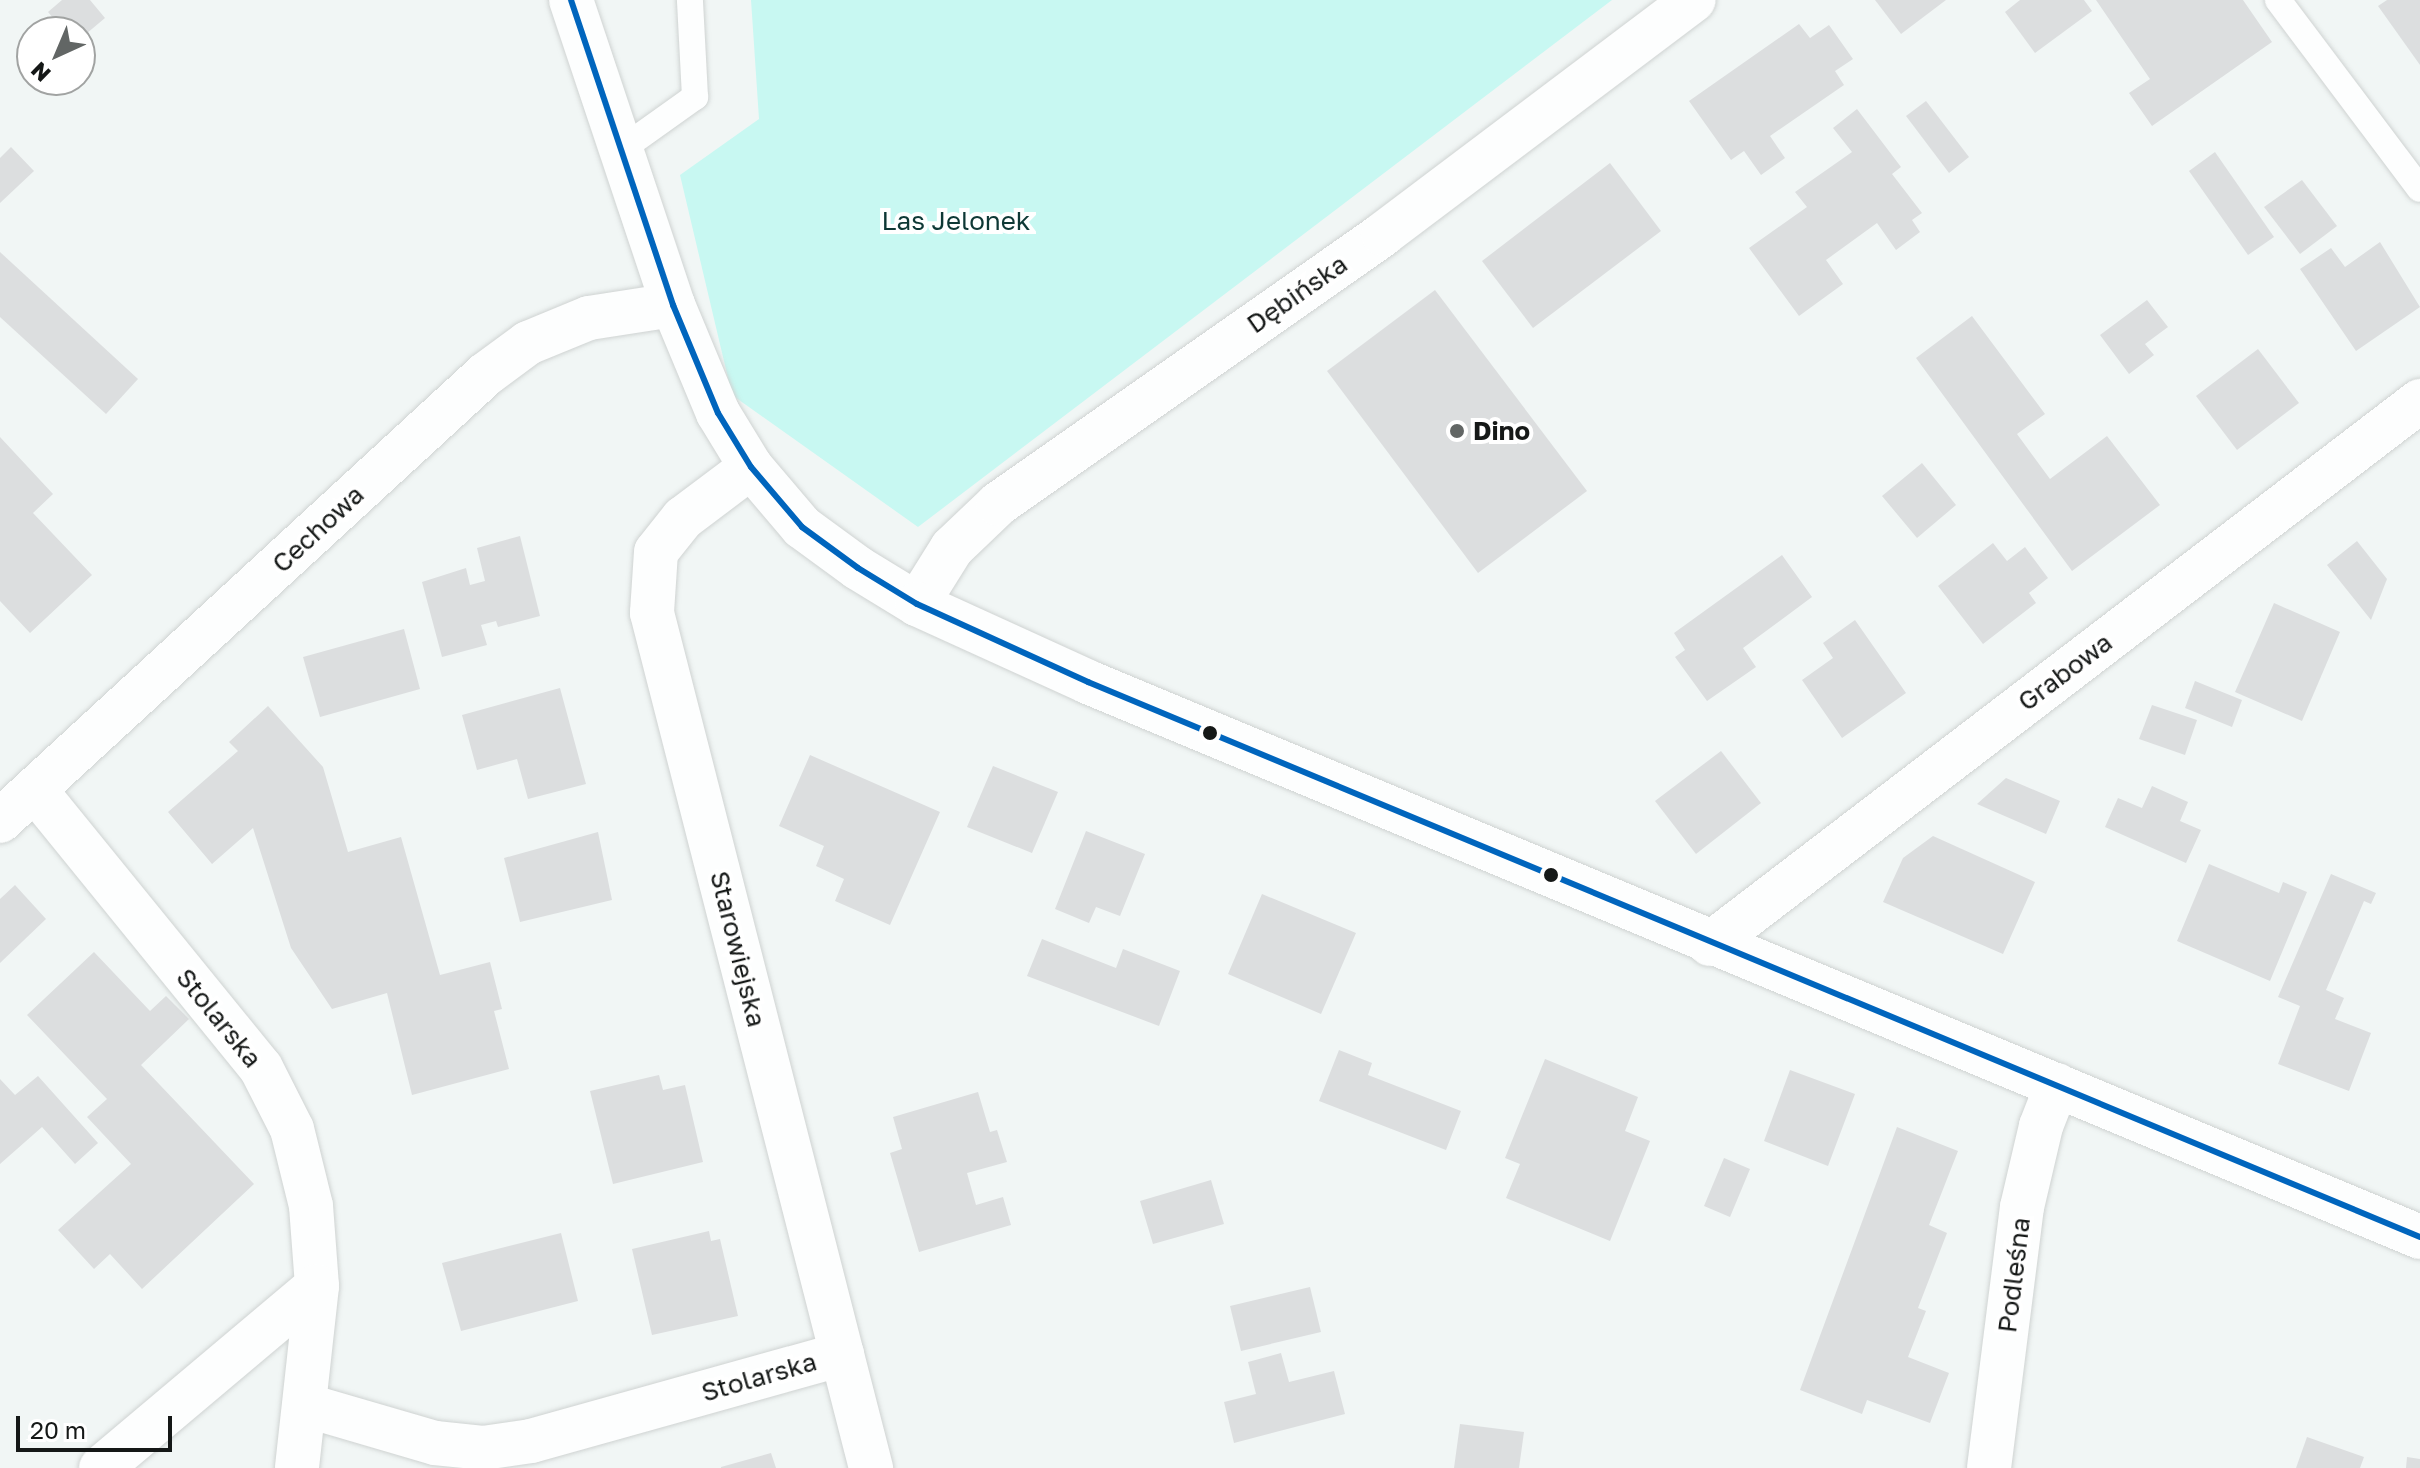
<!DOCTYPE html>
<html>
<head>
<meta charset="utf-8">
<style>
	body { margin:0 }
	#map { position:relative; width:2420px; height:1468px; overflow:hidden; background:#f1f6f5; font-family:"Golos Text",sans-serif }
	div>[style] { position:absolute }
	.green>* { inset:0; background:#c8f8f2 }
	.building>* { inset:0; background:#dcdedf }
	.roads { filter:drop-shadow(0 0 2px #cfd3d2) drop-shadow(0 0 2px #cfd3d2) }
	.service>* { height:26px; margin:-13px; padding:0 13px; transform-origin:13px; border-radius:13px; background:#fdfefe }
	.minor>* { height:44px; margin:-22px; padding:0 22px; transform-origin:22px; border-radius:22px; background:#fdfefe }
	.tertiary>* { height:44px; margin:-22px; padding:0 22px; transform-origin:22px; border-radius:22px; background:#fdfefe }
	.bus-1>* { height:6px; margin:-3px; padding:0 3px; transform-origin:3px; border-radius:3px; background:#0065bd }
	.dots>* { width:22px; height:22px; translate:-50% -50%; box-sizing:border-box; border:4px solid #fff; border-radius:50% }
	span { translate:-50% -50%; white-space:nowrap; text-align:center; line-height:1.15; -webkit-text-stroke:8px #fff; paint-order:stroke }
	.park-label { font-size:26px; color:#0e3835 }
	.street-label { font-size:26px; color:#151817 }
	.poi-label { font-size:26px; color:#151817; font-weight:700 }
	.left { translate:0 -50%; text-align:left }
	.north { position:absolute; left:16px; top:16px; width:80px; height:80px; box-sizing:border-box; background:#fff; border:2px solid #a1a3a2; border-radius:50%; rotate:224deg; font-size:22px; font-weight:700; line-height:32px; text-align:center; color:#151817 }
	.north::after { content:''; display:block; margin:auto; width:28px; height:36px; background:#626665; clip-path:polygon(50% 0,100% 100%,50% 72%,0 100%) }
	.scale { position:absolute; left:16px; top:1416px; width:156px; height:36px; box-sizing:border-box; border:4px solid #151817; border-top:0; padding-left:10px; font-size:24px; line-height:28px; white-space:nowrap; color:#151817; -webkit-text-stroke:6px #fff; paint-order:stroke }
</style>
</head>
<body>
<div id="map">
	<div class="green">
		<i style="clip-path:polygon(751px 0,1612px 0,918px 527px,732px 395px,680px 175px,759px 119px)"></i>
	</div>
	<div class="building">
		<i style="clip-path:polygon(62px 0,90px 0,105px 18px,80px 39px,80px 32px,65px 32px,48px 12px)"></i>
		<i style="clip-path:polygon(1875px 0,1946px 0,1901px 34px)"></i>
		<i style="clip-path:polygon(2020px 0,2084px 0,2092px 11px,2035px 53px,2005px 12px)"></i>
		<i style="clip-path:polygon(2096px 0,2243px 0,2272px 42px,2152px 126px,2129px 93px,2150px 79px)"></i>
		<i style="clip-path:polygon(2387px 0,2420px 0,2420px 65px,2378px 6px)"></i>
		<i style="clip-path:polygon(1799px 24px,1810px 38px,1829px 25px,1853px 59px,1835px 71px,1844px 85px,1770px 136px,1785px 158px,1761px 175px,1744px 151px,1731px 160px,1689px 101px)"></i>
		<i style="clip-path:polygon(1926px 101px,1969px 157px,1949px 173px,1906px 116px)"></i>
		<i style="clip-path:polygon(1857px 109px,1901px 167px,1892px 174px,1922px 213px,1912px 220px,1920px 232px,1896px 250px,1877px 223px,1826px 260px,1843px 284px,1799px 316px,1749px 248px,1807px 207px,1795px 192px,1852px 152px,1833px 128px)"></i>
		<i style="clip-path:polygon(11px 147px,34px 171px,0 203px,0 158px)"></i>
		<i style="clip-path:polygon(2215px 152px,2274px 237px,2248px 255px,2189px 171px)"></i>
		<i style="clip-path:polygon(1610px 163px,1661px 231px,1533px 328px,1482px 261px)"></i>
		<i style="clip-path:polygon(2302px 180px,2337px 226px,2300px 254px,2264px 207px)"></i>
		<i style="clip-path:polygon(2380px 242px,2420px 307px,2356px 351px,2300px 269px,2331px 248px,2345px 267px)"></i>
		<i style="clip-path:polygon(0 252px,138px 379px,106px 414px,0 317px)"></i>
		<i style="clip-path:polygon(1435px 290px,1587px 491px,1478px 573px,1327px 371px)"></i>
		<i style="clip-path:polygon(2147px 300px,2168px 327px,2145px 344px,2154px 355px,2129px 374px,2100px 335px)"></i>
		<i style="clip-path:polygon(1972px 316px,2045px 414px,2017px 434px,2050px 479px,2107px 436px,2160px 505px,2072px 571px,1916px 358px)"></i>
		<i style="clip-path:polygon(2258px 349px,2299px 403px,2237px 450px,2196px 396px)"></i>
		<i style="clip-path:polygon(0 437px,53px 494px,33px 513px,92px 575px,30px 633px,0 601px)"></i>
		<i style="clip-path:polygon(1922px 463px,1956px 505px,1917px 538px,1882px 496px)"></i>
		<i style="clip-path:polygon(520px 536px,540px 616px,498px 627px,496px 621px,481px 625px,487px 645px,442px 657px,422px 582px,466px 568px,470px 585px,485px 581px,477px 548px)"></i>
		<i style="clip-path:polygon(2357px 541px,2387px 579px,2371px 620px,2327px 565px)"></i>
		<i style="clip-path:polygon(1993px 543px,2007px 561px,2025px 547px,2048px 578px,2029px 593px,2036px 603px,1983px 644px,1938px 586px)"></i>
		<i style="clip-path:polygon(1782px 555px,1812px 597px,1743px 648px,1756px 667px,1707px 701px,1675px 657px,1685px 650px,1674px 633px)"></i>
		<i style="clip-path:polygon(2274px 603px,2340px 632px,2302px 721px,2235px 692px)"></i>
		<i style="clip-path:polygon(1855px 620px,1906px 693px,1842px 738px,1802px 680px,1833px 658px,1823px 643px)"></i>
		<i style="clip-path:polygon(404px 629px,420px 689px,320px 717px,303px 657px)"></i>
		<i style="clip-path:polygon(2195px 681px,2242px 700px,2232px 727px,2185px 708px)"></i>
		<i style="clip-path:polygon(560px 688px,586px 784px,528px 799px,517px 759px,477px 770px,462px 715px)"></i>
		<i style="clip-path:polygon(2152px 705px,2197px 720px,2185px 755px,2139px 739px)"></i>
		<i style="clip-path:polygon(268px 706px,323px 767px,348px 852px,401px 837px,440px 975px,490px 962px,502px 1009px,494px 1011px,509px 1069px,412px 1095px,387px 993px,332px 1009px,291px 948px,253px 828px,212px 864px,168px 812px,238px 751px,229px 742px)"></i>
		<i style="clip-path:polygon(1721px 751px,1761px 803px,1696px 854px,1655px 801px)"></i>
		<i style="clip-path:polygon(810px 755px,940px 812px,890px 925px,835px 901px,844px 879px,816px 866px,824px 846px,779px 826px)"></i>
		<i style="clip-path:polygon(993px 766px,1058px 792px,1032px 853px,967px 827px)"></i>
		<i style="clip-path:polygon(2006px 778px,2060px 801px,2046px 834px,1977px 804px)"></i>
		<i style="clip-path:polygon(2152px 786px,2188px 802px,2180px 821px,2201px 830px,2186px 863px,2105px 827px,2118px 798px,2142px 808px)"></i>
		<i style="clip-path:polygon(1086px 831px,1145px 854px,1120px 916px,1096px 907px,1089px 923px,1055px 909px)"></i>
		<i style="clip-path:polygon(598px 832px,612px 900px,520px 922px,504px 858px)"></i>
		<i style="clip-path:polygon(1933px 836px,2035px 882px,2003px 954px,1883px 902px,1903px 858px)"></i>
		<i style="clip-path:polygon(2209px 864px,2279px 893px,2283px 882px,2307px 892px,2270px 981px,2177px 941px)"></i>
		<i style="clip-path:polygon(2331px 874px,2376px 893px,2371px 904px,2364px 901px,2326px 990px,2344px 998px,2335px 1019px,2371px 1033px,2349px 1091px,2278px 1064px,2300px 1006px,2278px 997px)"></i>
		<i style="clip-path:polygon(15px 885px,46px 919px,0 963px,0 899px)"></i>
		<i style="clip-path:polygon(1262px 894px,1356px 933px,1321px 1014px,1228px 974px)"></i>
		<i style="clip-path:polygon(1042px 939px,1116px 968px,1123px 949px,1180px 971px,1159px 1026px,1027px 976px)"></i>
		<i style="clip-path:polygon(94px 952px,150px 1011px,166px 996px,189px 1019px,141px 1065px,254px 1184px,142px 1289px,110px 1254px,94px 1269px,58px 1230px,131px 1164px,87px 1117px,107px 1099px,27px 1015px)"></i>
		<i style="clip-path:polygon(1339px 1050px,1372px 1063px,1368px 1075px,1461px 1111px,1446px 1150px,1319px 1101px)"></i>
		<i style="clip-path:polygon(1545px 1059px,1638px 1097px,1625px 1131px,1650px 1141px,1610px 1241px,1506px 1198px,1520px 1164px,1505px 1158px)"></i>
		<i style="clip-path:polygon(1790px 1070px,1855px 1094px,1828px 1166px,1764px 1141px)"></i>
		<i style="clip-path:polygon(659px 1075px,663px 1090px,685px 1085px,703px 1162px,613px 1184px,590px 1091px)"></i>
		<i style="clip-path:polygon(38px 1076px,98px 1143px,75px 1164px,42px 1127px,0 1164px,0 1079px,15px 1095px)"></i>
		<i style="clip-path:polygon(978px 1092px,990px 1132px,997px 1130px,1007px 1162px,967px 1173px,976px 1205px,1003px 1197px,1011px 1225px,919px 1252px,890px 1153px,902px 1149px,893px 1117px)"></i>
		<i style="clip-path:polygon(1897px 1127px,1958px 1151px,1929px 1225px,1947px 1233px,1918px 1308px,1926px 1311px,1908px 1357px,1949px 1373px,1930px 1423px,1867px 1400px,1862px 1414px,1800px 1390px)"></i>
		<i style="clip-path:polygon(1724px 1158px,1750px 1169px,1730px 1217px,1704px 1206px)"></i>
		<i style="clip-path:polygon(1211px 1180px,1224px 1224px,1153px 1244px,1140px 1201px)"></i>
		<i style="clip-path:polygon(709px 1231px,711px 1241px,720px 1239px,738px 1316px,652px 1335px,632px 1249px)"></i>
		<i style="clip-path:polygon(561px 1233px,578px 1301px,461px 1331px,442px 1263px)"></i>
		<i style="clip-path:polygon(1310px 1287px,1321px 1332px,1241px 1351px,1230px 1306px)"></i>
		<i style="clip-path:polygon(1281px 1353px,1289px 1382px,1334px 1371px,1345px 1414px,1234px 1443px,1224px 1402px,1256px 1394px,1248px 1362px)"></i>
		<i style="clip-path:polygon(1460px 1424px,1524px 1432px,1519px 1468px,1454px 1468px)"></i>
		<i style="clip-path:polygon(2307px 1437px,2364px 1457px,2360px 1468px,2296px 1468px)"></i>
		<i style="clip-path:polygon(771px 1453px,776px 1468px,721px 1468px,721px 1467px)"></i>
		<i style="clip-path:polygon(2407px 1457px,2420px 1459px,2420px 1468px,2406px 1468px)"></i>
	</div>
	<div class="roads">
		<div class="service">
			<i style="left:2278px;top:0;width:236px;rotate:53.1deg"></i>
			<i style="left:622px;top:149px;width:90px;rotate:-35.5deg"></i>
			<i style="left:695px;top:97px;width:97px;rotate:-93deg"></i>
		</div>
		<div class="minor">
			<i style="left:751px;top:467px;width:85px;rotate:143.1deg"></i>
			<i style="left:683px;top:518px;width:43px;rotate:128.5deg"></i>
			<i style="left:656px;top:552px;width:61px;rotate:93.8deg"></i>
			<i style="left:652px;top:613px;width:883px;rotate:75.63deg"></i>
			<i style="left:917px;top:604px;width:66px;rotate:-58deg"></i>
			<i style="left:952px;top:548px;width:64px;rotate:-43.7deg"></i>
			<i style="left:998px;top:504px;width:470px;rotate:-35deg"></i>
			<i style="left:1383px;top:234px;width:389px;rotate:-37deg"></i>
			<i style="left:35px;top:790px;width:358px;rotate:50.9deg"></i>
			<i style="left:261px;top:1068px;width:68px;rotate:63.1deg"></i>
			<i style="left:292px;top:1129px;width:79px;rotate:76.1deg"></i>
			<i style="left:311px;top:1206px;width:80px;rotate:85.7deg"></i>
			<i style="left:317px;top:1286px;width:183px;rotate:96.3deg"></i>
			<i style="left:0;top:821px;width:660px;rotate:-42.61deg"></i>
			<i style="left:486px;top:374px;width:52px;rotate:-36.4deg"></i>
			<i style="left:528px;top:343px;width:66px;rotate:-22.3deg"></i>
			<i style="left:589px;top:318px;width:85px;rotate:-8.8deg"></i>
			<i style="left:1710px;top:944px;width:894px;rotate:-37.41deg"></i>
			<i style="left:305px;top:1405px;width:135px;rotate:16.3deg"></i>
			<i style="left:435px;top:1443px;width:48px;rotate:5.9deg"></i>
			<i style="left:483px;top:1448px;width:49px;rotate:-8.3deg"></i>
			<i style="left:531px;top:1441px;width:323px;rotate:-15.6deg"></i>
			<i style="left:101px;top:1468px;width:282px;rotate:-40.1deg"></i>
			<i style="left:1989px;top:1468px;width:263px;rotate:-82.8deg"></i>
			<i style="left:2022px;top:1207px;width:83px;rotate:-76.8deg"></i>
			<i style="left:2041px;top:1126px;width:44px;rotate:-68.7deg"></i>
		</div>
		<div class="tertiary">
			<i style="left:571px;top:0;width:322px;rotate:71.5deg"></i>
			<i style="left:673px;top:305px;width:117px;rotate:67.4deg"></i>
			<i style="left:718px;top:413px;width:63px;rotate:58.6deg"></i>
			<i style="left:751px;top:467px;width:79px;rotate:49.6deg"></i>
			<i style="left:802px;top:527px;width:69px;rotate:36.2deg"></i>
			<i style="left:858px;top:568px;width:69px;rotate:31.4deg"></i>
			<i style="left:917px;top:604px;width:188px;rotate:24.5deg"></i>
			<i style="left:1088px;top:682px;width:1443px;rotate:22.62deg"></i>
		</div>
	</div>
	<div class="bus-1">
		<i style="left:571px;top:0;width:322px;rotate:71.5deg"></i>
		<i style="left:673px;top:305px;width:117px;rotate:67.4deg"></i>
		<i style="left:718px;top:413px;width:63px;rotate:58.6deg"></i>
		<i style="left:751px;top:467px;width:79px;rotate:49.6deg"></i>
		<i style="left:802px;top:527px;width:69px;rotate:36.2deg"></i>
		<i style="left:858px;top:568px;width:69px;rotate:31.4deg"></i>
		<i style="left:917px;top:604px;width:188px;rotate:24.5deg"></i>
		<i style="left:1088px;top:682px;width:1443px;rotate:22.62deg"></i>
	</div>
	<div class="dots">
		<i style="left:1457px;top:431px;background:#626665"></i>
		<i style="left:1210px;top:733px;background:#151817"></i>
		<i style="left:1551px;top:875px;background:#151817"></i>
	</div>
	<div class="park-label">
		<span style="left:956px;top:221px">Las Jelonek</span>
	</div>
	<div class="street-label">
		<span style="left:1297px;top:294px;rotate:-35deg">Dębińska</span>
		<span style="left:318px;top:529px;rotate:-43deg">Cechowa</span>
		<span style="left:2065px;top:672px;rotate:-37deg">Grabowa</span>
		<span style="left:738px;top:949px;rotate:76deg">Starowiejska</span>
		<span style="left:219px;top:1018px;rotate:51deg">Stolarska</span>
		<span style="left:2014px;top:1275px;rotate:-83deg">Podleśna</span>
		<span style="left:759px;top:1377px;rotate:-16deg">Stolarska</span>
	</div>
	<div class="poi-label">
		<span class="left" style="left:1473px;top:431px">Dino</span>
	</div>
	<div class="north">N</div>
	<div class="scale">20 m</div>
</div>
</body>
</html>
